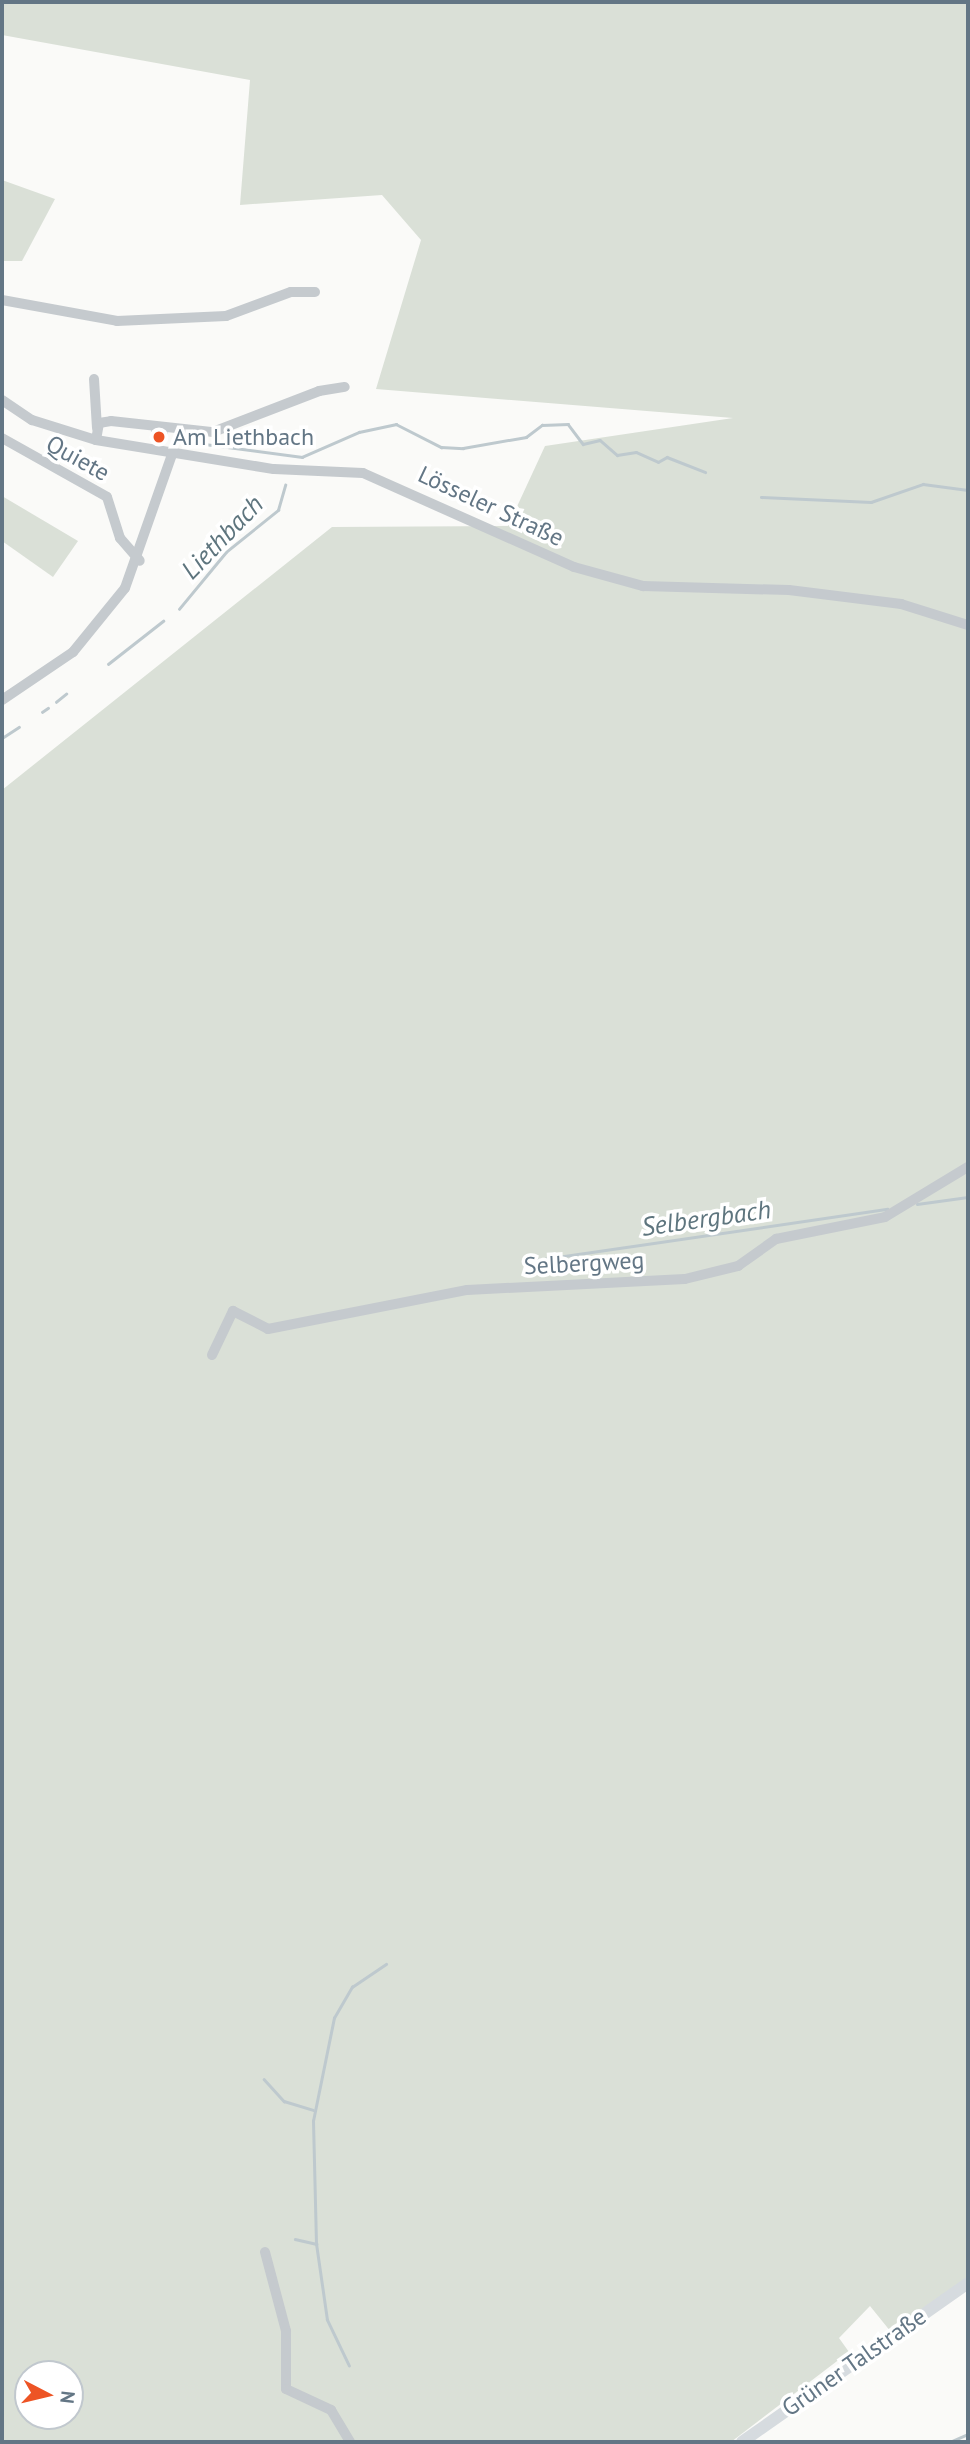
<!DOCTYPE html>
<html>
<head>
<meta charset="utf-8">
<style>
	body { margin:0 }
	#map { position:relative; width:970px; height:2444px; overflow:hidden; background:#fafaf8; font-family:"PT Sans",sans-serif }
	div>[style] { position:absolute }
	.green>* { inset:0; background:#dae0d7 }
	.stream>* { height:2.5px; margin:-1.25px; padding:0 1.25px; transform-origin:1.25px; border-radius:1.25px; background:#bec9ce }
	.minor>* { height:10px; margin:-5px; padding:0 5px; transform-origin:5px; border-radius:5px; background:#c5cace }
	.major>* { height:12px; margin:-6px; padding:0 6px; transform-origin:6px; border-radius:6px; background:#d6dbdf }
	.dots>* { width:19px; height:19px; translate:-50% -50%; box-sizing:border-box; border:4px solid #fff; border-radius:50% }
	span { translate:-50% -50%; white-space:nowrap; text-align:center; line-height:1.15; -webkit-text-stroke:7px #fff; paint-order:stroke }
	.poi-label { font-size:24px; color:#637685 }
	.left { translate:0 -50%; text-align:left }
	.street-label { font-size:24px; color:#637685 }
	.water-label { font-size:26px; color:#5e757e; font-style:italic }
	.frame { position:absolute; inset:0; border:4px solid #637685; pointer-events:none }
	.north { position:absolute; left:14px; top:2360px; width:70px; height:70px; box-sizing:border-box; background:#fff; border:2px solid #c1c8ce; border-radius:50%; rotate:97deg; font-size:19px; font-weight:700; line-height:28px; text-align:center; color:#637685 }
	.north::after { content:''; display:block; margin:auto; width:24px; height:32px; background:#ed5425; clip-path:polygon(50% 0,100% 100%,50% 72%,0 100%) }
</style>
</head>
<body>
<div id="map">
	<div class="green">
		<i style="clip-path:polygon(evenodd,2px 2px,968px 2px,968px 2281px,891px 2332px,870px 2306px,839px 2338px,849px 2352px,731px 2442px,2px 2442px,2px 790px,332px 527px,508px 526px,545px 446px,733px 418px,376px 389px,421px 240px,382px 195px,240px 205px,250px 80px,2px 35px,2px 2px,28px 2374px,70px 2374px,70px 2416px,28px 2416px,28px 2374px)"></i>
		<i style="clip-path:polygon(2px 180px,55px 199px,22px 261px,2px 261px)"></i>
		<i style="clip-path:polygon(2px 496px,78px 541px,53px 577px,2px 541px)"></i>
	</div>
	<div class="stream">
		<i style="left:152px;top:431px;width:14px;rotate:8deg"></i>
		<i style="left:197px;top:443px;width:106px;rotate:7.6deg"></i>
		<i style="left:302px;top:457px;width:62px;rotate:-23.7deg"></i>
		<i style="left:359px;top:432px;width:38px;rotate:-12deg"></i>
		<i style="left:396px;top:424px;width:51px;rotate:27.1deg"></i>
		<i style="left:441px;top:447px;width:22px;rotate:3deg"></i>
		<i style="left:463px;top:448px;width:64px;rotate:-9.9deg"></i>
		<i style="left:526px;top:437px;width:20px;rotate:-37deg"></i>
		<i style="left:542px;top:425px;width:26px;rotate:-2deg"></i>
		<i style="left:568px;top:424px;width:25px;rotate:53deg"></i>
		<i style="left:583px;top:444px;width:17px;rotate:-13deg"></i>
		<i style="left:600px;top:440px;width:23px;rotate:41deg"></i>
		<i style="left:617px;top:455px;width:19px;rotate:-9deg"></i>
		<i style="left:636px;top:452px;width:24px;rotate:24deg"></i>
		<i style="left:658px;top:462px;width:10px;rotate:-29deg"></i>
		<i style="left:667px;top:457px;width:41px;rotate:21.5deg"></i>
		<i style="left:761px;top:497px;width:110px;rotate:2.6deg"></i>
		<i style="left:871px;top:502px;width:55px;rotate:-19.1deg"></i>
		<i style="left:923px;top:484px;width:45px;rotate:7.6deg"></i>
		<i style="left:179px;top:609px;width:74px;rotate:-50.5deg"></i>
		<i style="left:226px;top:552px;width:67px;rotate:-38.9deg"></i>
		<i style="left:278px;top:510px;width:26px;rotate:-74deg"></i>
		<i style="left:108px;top:664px;width:70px;rotate:-38deg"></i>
		<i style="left:56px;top:702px;width:13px;rotate:-39deg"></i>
		<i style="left:42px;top:712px;width:7px;rotate:-34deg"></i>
		<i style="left:2px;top:738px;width:20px;rotate:-33deg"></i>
		<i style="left:917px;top:1204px;width:51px;rotate:-7.8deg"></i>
		<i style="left:530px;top:1261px;width:361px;rotate:-8.3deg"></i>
		<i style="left:264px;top:2079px;width:30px;rotate:48deg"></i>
		<i style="left:284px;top:2101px;width:30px;rotate:17deg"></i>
		<i style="left:295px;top:2239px;width:22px;rotate:13deg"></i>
		<i style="left:349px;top:2366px;width:51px;rotate:-115.6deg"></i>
		<i style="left:327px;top:2320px;width:77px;rotate:-98.2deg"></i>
		<i style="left:316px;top:2244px;width:123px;rotate:-91.4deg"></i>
		<i style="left:313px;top:2121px;width:105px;rotate:-78.5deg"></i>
		<i style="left:334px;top:2018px;width:36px;rotate:-60deg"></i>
		<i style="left:352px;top:1987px;width:41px;rotate:-34.1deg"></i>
		<i style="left:950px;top:2442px;width:20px;rotate:-24deg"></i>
	</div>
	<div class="minor">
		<i style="left:2px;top:300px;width:117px;rotate:10.3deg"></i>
		<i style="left:117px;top:321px;width:109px;rotate:-2.6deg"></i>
		<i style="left:226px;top:316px;width:69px;rotate:-20.3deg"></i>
		<i style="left:291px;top:292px;width:24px"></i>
		<i style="left:94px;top:379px;width:49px;rotate:86.5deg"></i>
		<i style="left:2px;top:400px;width:36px;rotate:34deg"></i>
		<i style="left:32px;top:420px;width:67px;rotate:17.4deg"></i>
		<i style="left:96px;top:440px;width:180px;rotate:9.3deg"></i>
		<i style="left:274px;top:469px;width:89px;rotate:2.6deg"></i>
		<i style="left:363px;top:473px;width:231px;rotate:24deg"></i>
		<i style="left:574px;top:567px;width:72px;rotate:15.4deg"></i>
		<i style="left:643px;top:586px;width:146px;rotate:1.6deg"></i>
		<i style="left:789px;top:590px;width:113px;rotate:7.1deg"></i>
		<i style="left:901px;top:604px;width:70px;rotate:17.4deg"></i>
		<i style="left:2px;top:438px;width:120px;rotate:29.3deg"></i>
		<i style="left:107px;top:497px;width:43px;rotate:72.4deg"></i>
		<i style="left:120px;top:538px;width:30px;rotate:49deg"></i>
		<i style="left:96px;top:440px;width:17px;rotate:-80deg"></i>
		<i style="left:99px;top:423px;width:12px;rotate:-9deg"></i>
		<i style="left:111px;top:421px;width:103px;rotate:6.2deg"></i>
		<i style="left:213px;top:432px;width:114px;rotate:-21.1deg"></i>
		<i style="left:319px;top:391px;width:26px;rotate:-9deg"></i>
		<i style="left:2px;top:700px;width:86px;rotate:-34.1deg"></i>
		<i style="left:73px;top:652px;width:82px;rotate:-50.9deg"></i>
		<i style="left:125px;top:588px;width:144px;rotate:-70.6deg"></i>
		<i style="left:212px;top:1355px;width:49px;rotate:-64.5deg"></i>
		<i style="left:233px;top:1311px;width:39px;rotate:27deg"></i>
		<i style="left:268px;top:1329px;width:203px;rotate:-11.1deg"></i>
		<i style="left:467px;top:1290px;width:218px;rotate:-2.9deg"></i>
		<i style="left:685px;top:1279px;width:55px;rotate:-13.8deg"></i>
		<i style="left:738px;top:1266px;width:47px;rotate:-35.4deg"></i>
		<i style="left:776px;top:1239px;width:111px;rotate:-11.4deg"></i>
		<i style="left:885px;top:1217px;width:97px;rotate:-31.1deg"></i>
		<i style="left:265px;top:2252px;width:82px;rotate:75.1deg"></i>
		<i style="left:286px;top:2331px;width:58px;rotate:90deg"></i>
		<i style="left:286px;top:2389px;width:50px;rotate:25deg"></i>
		<i style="left:331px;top:2410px;width:37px;rotate:59deg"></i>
	</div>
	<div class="major">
		<i style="left:742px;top:2442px;width:276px;rotate:-35.1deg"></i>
	</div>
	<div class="dots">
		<i style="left:159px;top:437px;background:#ed5425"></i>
	</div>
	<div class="poi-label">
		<span class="left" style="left:173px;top:437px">Am Liethbach</span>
	</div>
	<div class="street-label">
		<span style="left:78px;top:458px;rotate:29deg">Quiete</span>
		<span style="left:491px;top:506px;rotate:25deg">Lösseler Straße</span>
		<span style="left:584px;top:1263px;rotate:-3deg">Selbergweg</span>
		<span style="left:854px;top:2362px;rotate:-35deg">Grüner Talstraße</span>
	</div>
	<div class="water-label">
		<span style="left:222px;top:537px;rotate:-46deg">Liethbach</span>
		<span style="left:706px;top:1218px;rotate:-8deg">Selbergbach</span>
	</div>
	<div class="frame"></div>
	<div class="north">N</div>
</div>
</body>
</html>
